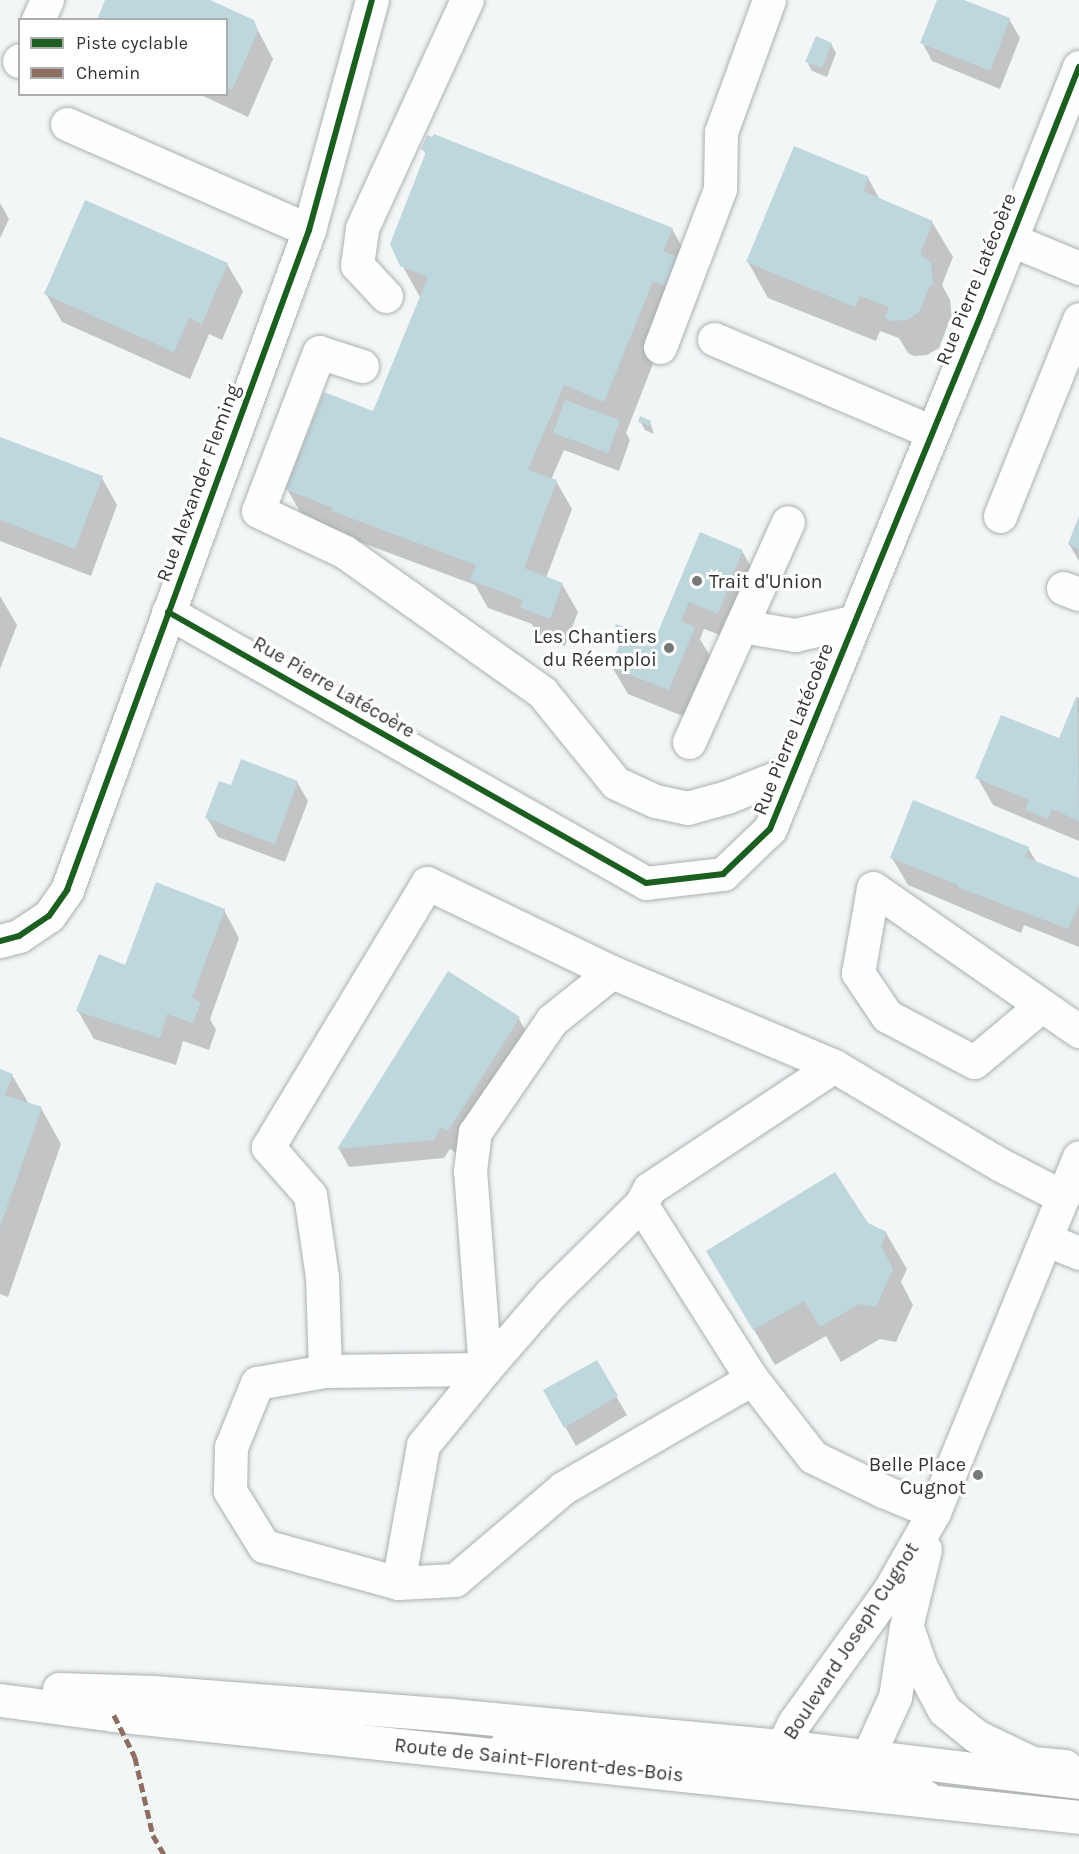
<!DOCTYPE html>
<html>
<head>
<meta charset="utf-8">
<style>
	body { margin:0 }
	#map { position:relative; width:1079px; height:1854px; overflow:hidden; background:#f3f6f7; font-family:Karla,sans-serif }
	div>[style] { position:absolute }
	.shadow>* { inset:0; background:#0003 }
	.building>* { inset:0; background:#bed7dc }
	.roads { filter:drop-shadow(0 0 2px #adafb0) drop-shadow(0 0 2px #adafb0) }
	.minor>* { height:33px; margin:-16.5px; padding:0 16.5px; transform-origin:16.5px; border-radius:16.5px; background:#fdfefe }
	.major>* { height:33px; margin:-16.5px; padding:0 16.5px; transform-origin:16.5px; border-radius:16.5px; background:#fdfefe }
	.quiet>* { height:4.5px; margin-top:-2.25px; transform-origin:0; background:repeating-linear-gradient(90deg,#8d6e63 0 9px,transparent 0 13.5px) }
	.cycleway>* { height:6px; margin:-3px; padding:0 3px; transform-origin:3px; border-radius:3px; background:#1b5e20 }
	.dots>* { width:16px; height:16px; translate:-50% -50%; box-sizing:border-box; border:3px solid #fff; border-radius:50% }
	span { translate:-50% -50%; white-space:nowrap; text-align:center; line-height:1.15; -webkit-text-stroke:6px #fff; paint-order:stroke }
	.street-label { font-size:20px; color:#333535 }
	.poi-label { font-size:20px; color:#333535 }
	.left { translate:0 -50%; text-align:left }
	.right { translate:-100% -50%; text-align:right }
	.legend { position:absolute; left:18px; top:18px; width:210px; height:78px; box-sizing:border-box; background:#fff; border:2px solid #adaeae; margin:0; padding:8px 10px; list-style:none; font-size:18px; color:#333535 }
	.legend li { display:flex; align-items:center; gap:12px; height:30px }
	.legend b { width:30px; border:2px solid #adaeae }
</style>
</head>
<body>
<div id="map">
	<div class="shadow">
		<i style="clip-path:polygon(107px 0,206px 0,253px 21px,273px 59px,248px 117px,199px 94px,226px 94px,226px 20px)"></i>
		<i style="clip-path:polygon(939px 0,960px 0,1009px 19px,1020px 38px,1000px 89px,932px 61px,922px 42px)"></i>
		<i style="clip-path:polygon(831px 44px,836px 53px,827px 77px,812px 71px,807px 62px)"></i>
		<i style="clip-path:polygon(423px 149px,672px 229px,692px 264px,626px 433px,630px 440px,619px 471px,564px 450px,551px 480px,556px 481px,572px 509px,546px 578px,562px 584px,578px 612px,565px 646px,537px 635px,532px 624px,488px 608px,475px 585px,349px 538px,347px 534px,303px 517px,287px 489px,374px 413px,421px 299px,402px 265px,426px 155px)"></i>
		<i style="clip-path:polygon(868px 178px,880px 200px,932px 222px,953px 257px,942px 285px,950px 300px,952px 320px,949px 322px,939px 348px,927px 355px,914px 356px,908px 353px,899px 338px,880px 331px,876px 341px,768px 298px,748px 262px)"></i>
		<i style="clip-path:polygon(0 203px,9px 219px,0 238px)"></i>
		<i style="clip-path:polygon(227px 264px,243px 291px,222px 340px,209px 334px,190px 379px,62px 322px,46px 294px)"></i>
		<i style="clip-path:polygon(640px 421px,650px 422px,654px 434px,645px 430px)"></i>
		<i style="clip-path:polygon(0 439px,102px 478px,117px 505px,91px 576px,0 541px)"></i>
		<i style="clip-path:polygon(1079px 520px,1079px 561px,1069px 544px)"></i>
		<i style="clip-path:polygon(700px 534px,742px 551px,758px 579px,734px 640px,704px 629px,700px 639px,710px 656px,685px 717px,628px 694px,612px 667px,620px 647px,614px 636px,656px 641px)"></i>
		<i style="clip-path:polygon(0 596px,17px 625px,0 669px)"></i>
		<i style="clip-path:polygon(1078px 697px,1079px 697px,1079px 841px,993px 805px,977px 777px,1060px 740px)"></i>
		<i style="clip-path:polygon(297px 782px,308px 801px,285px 862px,218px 837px,207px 818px,235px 789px)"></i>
		<i style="clip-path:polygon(1028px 848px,1037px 863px,1079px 879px,1079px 947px,1024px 925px,1021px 933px,908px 885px,892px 858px)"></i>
		<i style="clip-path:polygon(224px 910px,239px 938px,210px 1019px,216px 1030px,209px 1050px,183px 1041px,176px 1065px,94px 1039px,78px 1011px,126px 966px)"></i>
		<i style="clip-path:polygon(449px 973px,519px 1019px,534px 1046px,464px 1158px,450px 1149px,444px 1158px,349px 1167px,339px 1149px)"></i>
		<i style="clip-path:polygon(0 1071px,12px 1075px,29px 1104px,41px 1108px,61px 1144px,8px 1297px,0 1294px)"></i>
		<i style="clip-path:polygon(886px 1233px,907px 1269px,901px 1282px,913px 1305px,896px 1342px,880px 1339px,841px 1362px,826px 1336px,775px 1365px,728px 1286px)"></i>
		<i style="clip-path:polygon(596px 1362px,627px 1415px,576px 1446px,545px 1391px)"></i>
	</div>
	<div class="building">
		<i style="clip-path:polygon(105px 0,210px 0,254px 20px,258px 31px,232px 90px,226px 87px,226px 20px,97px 20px)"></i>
		<i style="clip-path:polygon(937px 0,964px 0,1010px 18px,990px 71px,920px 43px)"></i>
		<i style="clip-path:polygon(816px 36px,832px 43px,822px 68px,805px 62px)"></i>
		<i style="clip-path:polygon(434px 134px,673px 228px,663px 251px,677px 257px,666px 286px,653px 281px,604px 402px,564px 385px,528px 470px,557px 480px,524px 568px,563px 583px,550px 619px,520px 607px,523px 600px,470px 580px,476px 565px,332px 511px,333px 508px,285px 489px,324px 392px,373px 411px,428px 277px,400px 266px,390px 244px,426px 152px,421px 149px,427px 135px,432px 137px)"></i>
		<i style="clip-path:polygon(794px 146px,869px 177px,863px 191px,933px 221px,920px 254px,931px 263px,933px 285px,929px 287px,919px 312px,907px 320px,892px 321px,885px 318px,889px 307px,860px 296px,855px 307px,746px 262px)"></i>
		<i style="clip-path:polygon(85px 200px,228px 263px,202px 324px,189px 318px,174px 352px,44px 294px)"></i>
		<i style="clip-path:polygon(565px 400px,620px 420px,608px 453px,553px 433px)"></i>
		<i style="clip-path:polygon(640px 416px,651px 421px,649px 426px,638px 422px)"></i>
		<i style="clip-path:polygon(0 437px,103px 476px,75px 549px,0 520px)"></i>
		<i style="clip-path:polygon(1079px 516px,1079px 549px,1068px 544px)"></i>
		<i style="clip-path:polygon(700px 532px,743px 550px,718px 614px,689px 602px,681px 621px,695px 627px,669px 690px,610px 667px,621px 641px,612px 636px,616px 624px,655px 639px)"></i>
		<i style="clip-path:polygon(1077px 695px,1079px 821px,1052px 809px,1048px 819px,1025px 810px,1029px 800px,975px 778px,1001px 715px,1059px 738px)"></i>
		<i style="clip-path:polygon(241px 759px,298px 781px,275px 844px,205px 818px,219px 781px,231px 785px)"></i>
		<i style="clip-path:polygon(913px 800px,1029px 847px,1025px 857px,1079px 878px,1079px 904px,1068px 929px,957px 887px,958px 885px,890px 858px)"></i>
		<i style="clip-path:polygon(156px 882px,225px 909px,192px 998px,201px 1002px,193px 1023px,167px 1014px,160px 1038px,76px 1011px,99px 954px,125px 965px)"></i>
		<i style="clip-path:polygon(448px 971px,520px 1017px,448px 1131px,441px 1127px,434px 1140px,337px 1149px)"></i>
		<i style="clip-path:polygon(0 1069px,13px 1074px,5px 1095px,42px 1107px,0 1227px)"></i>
		<i style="clip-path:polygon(835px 1172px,868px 1223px,887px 1232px,881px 1246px,893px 1269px,876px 1307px,859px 1304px,820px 1327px,804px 1301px,753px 1330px,706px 1251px)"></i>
		<i style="clip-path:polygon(597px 1360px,618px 1396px,564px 1428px,543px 1390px)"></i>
	</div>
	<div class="roads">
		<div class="minor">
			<i style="left:38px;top:20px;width:22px;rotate:-66deg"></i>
			<i style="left:19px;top:61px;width:1px;rotate:-45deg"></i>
			<i style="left:67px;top:124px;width:264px;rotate:23.7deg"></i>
			<i style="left:1009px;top:239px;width:76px;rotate:22.5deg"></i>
			<i style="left:386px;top:296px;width:42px;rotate:-133.1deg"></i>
			<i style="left:357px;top:265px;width:37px;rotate:-82deg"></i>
			<i style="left:362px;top:228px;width:251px;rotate:-65.3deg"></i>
			<i style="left:714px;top:339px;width:237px;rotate:23.1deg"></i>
			<i style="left:660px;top:347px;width:169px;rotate:-69.2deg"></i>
			<i style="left:720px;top:189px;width:57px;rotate:-89deg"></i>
			<i style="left:721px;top:132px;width:140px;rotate:-70deg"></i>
			<i style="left:362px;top:366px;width:45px;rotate:-162deg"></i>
			<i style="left:319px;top:352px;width:170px;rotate:111deg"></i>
			<i style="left:258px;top:511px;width:96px;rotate:25.2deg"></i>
			<i style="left:345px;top:552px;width:242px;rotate:35.4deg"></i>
			<i style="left:542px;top:692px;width:117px;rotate:50.9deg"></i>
			<i style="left:616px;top:783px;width:43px;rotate:24.8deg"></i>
			<i style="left:655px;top:801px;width:33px;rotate:12deg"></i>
			<i style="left:687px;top:808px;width:41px;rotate:-15.4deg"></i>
			<i style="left:727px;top:797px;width:71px;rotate:-21.5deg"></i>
			<i style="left:1000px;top:516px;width:212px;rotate:-68.1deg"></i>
			<i style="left:1063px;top:588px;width:17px;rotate:21deg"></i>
			<i style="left:168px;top:612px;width:549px;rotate:29.55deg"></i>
			<i style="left:646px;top:883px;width:78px;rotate:-6.7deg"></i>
			<i style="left:723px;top:874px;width:65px;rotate:-43.8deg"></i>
			<i style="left:770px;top:829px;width:553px;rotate:-67.7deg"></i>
			<i style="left:980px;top:317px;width:269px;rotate:-68.4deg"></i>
			<i style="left:741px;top:626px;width:55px;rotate:9.5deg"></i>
			<i style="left:795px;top:635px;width:62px;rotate:-13.1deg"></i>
			<i style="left:689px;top:742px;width:241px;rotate:-65.8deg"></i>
			<i style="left:0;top:941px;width:20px;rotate:-15deg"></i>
			<i style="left:19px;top:936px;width:36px;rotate:-34deg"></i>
			<i style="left:49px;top:916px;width:32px;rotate:-55deg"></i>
			<i style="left:67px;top:890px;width:703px;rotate:-69.86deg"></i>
			<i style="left:309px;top:230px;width:238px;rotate:-74.7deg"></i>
			<i style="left:1041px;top:1006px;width:87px;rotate:140.1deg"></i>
			<i style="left:974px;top:1062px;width:98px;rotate:-152.1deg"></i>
			<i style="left:887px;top:1016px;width:52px;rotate:-124deg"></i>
			<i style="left:858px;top:973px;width:86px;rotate:-80deg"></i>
			<i style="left:873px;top:888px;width:251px;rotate:34.8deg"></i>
			<i style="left:834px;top:1066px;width:222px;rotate:146.4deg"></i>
			<i style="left:649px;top:1189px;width:17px;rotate:118deg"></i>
			<i style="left:641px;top:1204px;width:128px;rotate:135.3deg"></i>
			<i style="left:550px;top:1294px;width:99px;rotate:130.9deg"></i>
			<i style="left:485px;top:1369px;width:160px;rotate:179.3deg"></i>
			<i style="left:325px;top:1371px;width:94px;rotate:-91.8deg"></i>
			<i style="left:322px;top:1277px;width:83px;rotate:-98.3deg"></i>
			<i style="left:310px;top:1195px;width:64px;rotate:-131.2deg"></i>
			<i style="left:268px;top:1147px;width:308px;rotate:-58.9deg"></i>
			<i style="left:427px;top:883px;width:205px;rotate:25.7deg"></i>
			<i style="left:612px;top:972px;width:241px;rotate:22.9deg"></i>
			<i style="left:834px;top:1066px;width:192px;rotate:30.7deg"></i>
			<i style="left:999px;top:1164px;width:72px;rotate:27.3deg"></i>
			<i style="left:641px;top:1204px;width:207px;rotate:57.6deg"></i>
			<i style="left:752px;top:1379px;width:99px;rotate:52deg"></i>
			<i style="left:813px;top:1457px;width:78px;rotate:25.9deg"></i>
			<i style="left:883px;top:1491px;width:55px;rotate:22.4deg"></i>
			<i style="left:1047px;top:1240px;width:35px;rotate:22deg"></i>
			<i style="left:325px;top:1371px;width:69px;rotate:170deg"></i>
			<i style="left:257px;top:1383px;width:69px;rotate:112.1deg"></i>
			<i style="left:231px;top:1447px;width:44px;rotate:91.3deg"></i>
			<i style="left:230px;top:1491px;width:65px;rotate:58.3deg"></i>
			<i style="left:264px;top:1546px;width:139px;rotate:15.4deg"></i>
			<i style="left:398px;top:1583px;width:57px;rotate:-3deg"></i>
			<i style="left:455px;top:1580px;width:142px;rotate:-40.4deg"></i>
			<i style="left:563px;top:1488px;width:218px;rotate:-30deg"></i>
			<i style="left:398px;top:1583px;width:140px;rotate:-79.7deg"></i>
			<i style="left:423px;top:1445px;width:98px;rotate:-50.8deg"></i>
			<i style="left:485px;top:1369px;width:199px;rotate:-94.3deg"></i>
			<i style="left:470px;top:1171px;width:39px;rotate:-83deg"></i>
			<i style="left:475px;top:1132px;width:136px;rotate:-55.5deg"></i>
			<i style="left:552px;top:1020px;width:77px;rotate:-38.7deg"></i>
			<i style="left:908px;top:1630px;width:39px;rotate:71deg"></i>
			<i style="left:921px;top:1667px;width:49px;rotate:61.9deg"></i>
			<i style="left:944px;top:1710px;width:41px;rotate:39.1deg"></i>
			<i style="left:976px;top:1736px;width:62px;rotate:25.7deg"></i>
			<i style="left:1032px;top:1763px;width:33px;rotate:5deg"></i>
			<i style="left:505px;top:1747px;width:67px;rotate:-3.4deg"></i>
			<i style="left:572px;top:1743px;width:305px;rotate:6.4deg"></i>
			<i style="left:875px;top:1777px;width:53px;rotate:20.8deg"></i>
			<i style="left:843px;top:1764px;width:26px;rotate:-18deg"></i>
			<i style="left:868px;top:1756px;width:65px;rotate:-65.4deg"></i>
			<i style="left:895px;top:1697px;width:71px;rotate:-81.1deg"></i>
			<i style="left:906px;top:1627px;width:80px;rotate:-76.3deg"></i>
			<i style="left:818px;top:1772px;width:44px;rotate:-144.2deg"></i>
			<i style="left:782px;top:1746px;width:26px;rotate:-62deg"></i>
			<i style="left:794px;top:1723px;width:163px;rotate:-54.3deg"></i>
			<i style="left:889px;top:1591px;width:91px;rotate:-60.3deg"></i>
			<i style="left:934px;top:1512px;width:383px;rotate:-67.8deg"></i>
		</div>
		<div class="major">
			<i style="left:59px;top:1689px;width:94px;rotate:1.8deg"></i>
			<i style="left:153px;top:1692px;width:299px;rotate:4.4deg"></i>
			<i style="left:451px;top:1715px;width:332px;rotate:5.4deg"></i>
			<i style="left:782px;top:1746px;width:299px;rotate:6.9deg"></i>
			<i style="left:0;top:1700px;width:115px;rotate:7.5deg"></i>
			<i style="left:114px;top:1715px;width:970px;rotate:6.03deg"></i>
		</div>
	</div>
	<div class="quiet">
		<i style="left:114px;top:1715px;width:47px;rotate:63.4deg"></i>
		<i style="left:135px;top:1757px;width:80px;rotate:77deg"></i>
		<i style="left:153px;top:1835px;width:22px;rotate:60deg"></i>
	</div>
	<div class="cycleway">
		<i style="left:168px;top:612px;width:549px;rotate:29.55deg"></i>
		<i style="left:646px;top:883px;width:78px;rotate:-6.7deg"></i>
		<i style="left:723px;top:874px;width:65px;rotate:-43.8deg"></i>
		<i style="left:770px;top:829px;width:553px;rotate:-67.7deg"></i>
		<i style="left:980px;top:317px;width:269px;rotate:-68.4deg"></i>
		<i style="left:0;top:941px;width:20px;rotate:-15deg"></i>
		<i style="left:19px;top:936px;width:36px;rotate:-34deg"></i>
		<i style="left:49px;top:916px;width:32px;rotate:-55deg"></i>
		<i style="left:67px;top:890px;width:703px;rotate:-69.86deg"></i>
		<i style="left:309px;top:230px;width:238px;rotate:-74.7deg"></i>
	</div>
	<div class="dots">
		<i style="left:697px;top:581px;background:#767979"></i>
		<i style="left:669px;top:648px;background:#767979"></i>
		<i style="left:978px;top:1475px;background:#767979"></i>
	</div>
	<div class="street-label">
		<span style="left:976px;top:279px;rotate:-68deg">Rue Pierre Latécoère</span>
		<span style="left:198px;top:483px;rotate:-70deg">Rue Alexander Fleming</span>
		<span style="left:334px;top:687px;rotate:30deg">Rue Pierre Latécoère</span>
		<span style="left:793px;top:729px;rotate:-68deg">Rue Pierre Latécoère</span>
		<span style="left:851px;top:1641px;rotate:-57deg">Boulevard Joseph Cugnot</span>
		<span style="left:539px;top:1760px;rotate:6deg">Route de Saint-Florent-des-Bois</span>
	</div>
	<div class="poi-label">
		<span class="left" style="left:709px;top:581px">Trait d'Union</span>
		<span class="right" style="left:657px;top:648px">Les Chantiers<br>du Réemploi</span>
		<span class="right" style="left:966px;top:1476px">Belle Place<br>Cugnot</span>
	</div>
	<ul class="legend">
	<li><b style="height:8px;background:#1b5e20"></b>Piste cyclable</li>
	<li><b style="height:8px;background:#8d6e63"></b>Chemin</li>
	</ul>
</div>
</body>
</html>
